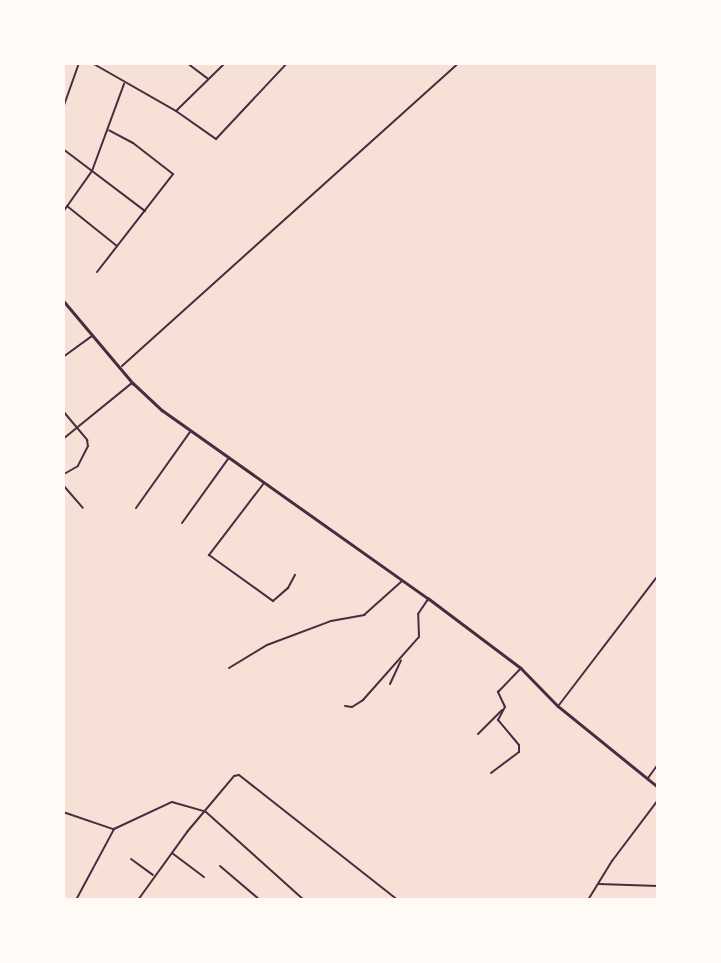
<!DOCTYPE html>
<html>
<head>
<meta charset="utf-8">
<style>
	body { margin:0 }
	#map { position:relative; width:721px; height:963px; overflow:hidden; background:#f7e1d7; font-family:"DM Sans",sans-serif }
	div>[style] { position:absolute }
	.minor>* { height:2px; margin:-1px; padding:0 1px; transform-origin:1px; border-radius:1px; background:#4a2c40 }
	.secondary>* { height:2.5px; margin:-1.25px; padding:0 1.25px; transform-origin:1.25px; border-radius:1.25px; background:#4a2c40 }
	span { translate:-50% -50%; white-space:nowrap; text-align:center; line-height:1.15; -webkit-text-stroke:7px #fffaf5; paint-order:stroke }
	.frame { position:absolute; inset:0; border:65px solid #fffaf5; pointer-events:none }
</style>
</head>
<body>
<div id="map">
	<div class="minor">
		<i style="left:92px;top:63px;width:97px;rotate:29.7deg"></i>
		<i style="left:176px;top:111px;width:49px;rotate:35deg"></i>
		<i style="left:216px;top:139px;width:104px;rotate:-46.9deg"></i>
		<i style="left:187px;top:63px;width:26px;rotate:37deg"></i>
		<i style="left:63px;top:108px;width:48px;rotate:-70.4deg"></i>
		<i style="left:176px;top:111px;width:69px;rotate:-44.4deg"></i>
		<i style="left:63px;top:149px;width:103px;rotate:37.1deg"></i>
		<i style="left:67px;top:206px;width:64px;rotate:38.7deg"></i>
		<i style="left:63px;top:212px;width:50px;rotate:-54.7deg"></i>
		<i style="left:92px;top:171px;width:93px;rotate:-69.8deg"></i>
		<i style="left:97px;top:272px;width:124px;rotate:-52.2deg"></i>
		<i style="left:173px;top:174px;width:51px;rotate:-142.2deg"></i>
		<i style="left:133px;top:143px;width:27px;rotate:-152deg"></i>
		<i style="left:63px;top:357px;width:36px;rotate:-36deg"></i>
		<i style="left:122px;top:366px;width:453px;rotate:-42deg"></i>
		<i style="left:63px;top:411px;width:38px;rotate:50deg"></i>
		<i style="left:87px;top:440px;width:6px;rotate:81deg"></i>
		<i style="left:88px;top:446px;width:22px;rotate:117deg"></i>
		<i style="left:78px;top:466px;width:14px;rotate:150deg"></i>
		<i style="left:63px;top:439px;width:89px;rotate:-39.1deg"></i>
		<i style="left:264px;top:483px;width:91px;rotate:127.4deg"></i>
		<i style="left:209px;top:555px;width:79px;rotate:35.7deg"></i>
		<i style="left:273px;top:601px;width:20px;rotate:-41deg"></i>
		<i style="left:288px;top:588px;width:15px;rotate:-62deg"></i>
		<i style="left:63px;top:485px;width:30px;rotate:49deg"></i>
		<i style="left:136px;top:508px;width:93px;rotate:-54.6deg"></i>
		<i style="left:182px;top:523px;width:79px;rotate:-54.3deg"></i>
		<i style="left:229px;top:668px;width:44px;rotate:-31.2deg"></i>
		<i style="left:267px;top:645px;width:68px;rotate:-20.6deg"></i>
		<i style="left:331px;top:621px;width:34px;rotate:-10deg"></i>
		<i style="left:364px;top:615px;width:51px;rotate:-41.8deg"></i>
		<i style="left:390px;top:684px;width:26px;rotate:-65deg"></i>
		<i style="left:559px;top:705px;width:160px;rotate:-52.6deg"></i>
		<i style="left:345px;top:706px;width:7px;rotate:8deg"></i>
		<i style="left:352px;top:707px;width:13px;rotate:-32deg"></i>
		<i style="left:363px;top:700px;width:84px;rotate:-48.4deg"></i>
		<i style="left:419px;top:637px;width:23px;rotate:-92deg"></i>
		<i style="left:418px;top:614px;width:18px;rotate:-56deg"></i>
		<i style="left:478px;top:734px;width:34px;rotate:-45deg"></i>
		<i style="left:491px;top:773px;width:35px;rotate:-37deg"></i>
		<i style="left:519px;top:752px;width:7px;rotate:-90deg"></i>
		<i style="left:519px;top:745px;width:33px;rotate:-130deg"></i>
		<i style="left:498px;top:720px;width:15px;rotate:-62deg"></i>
		<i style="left:505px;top:707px;width:17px;rotate:-115deg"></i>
		<i style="left:498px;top:692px;width:32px;rotate:-46deg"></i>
		<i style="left:648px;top:778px;width:17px;rotate:-54deg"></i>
		<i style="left:63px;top:812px;width:53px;rotate:18.8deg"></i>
		<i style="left:172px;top:853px;width:40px;rotate:37deg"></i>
		<i style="left:131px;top:859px;width:27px;rotate:36deg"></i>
		<i style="left:220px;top:866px;width:52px;rotate:40.4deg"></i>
		<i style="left:599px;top:884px;width:59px;rotate:1.9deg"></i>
		<i style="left:76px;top:900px;width:81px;rotate:-61.8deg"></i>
		<i style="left:114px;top:829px;width:64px;rotate:-25deg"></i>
		<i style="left:172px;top:802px;width:35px;rotate:16deg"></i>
		<i style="left:206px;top:812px;width:132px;rotate:41.9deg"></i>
		<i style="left:138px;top:900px;width:84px;rotate:-54.2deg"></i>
		<i style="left:187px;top:832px;width:73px;rotate:-50deg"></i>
		<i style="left:234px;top:776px;width:5px;rotate:-11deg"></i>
		<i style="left:239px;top:775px;width:202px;rotate:38.2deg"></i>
		<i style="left:588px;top:900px;width:46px;rotate:-58.4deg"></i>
		<i style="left:612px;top:861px;width:76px;rotate:-53deg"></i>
	</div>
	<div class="secondary">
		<i style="left:63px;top:300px;width:109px;rotate:49.9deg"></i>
		<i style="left:133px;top:383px;width:40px;rotate:43deg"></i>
		<i style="left:162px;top:410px;width:326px;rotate:35.3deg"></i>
		<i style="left:428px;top:598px;width:116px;rotate:37deg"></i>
		<i style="left:521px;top:668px;width:53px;rotate:45.8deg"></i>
		<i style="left:558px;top:706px;width:129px;rotate:39deg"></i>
	</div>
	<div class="frame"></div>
</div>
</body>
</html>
